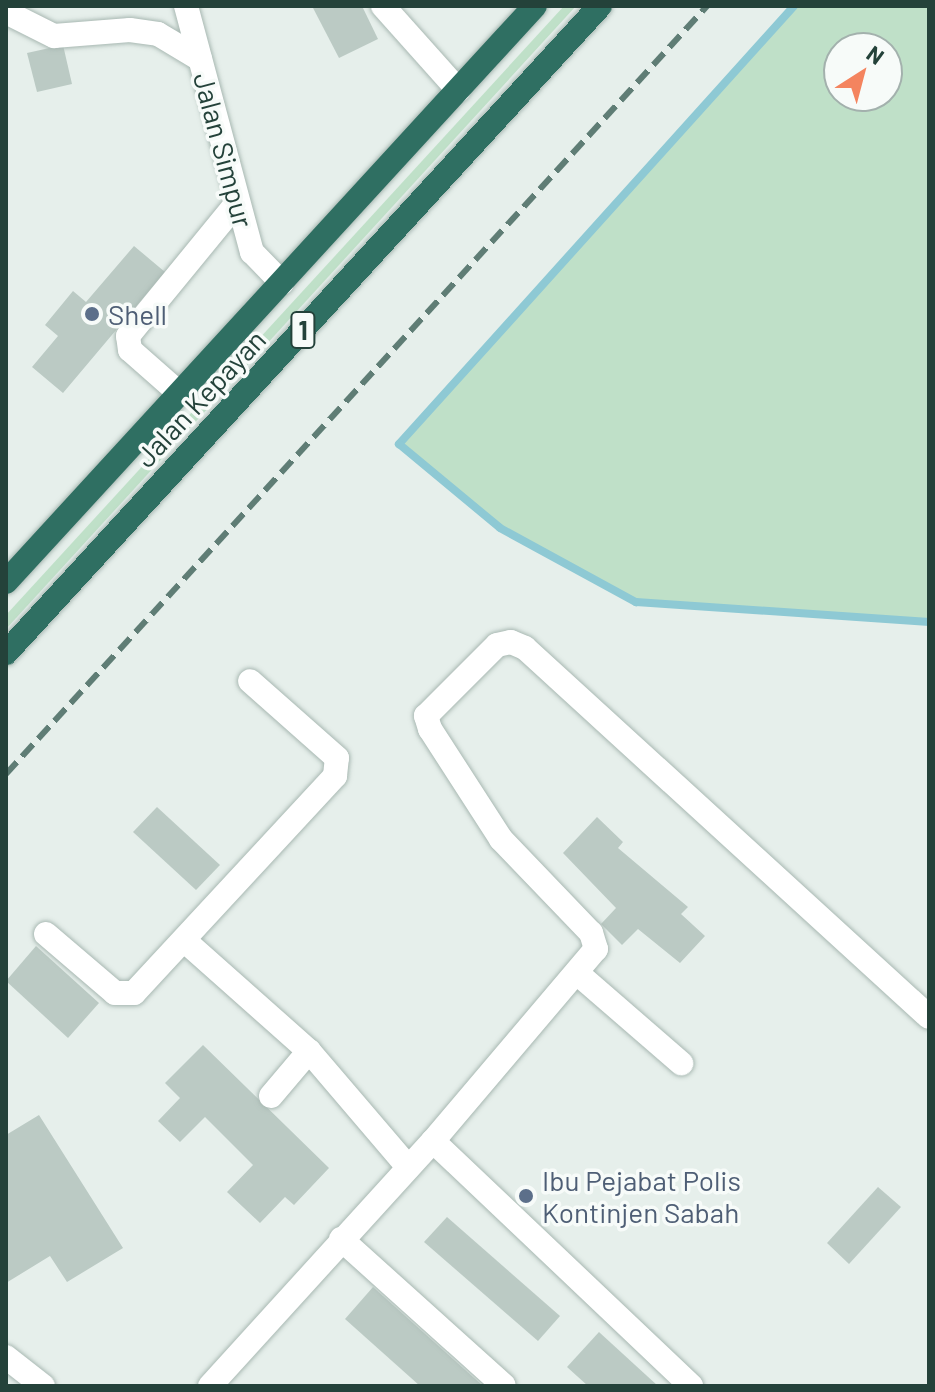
<!DOCTYPE html>
<html>
<head>
<meta charset="utf-8">
<style>
	body { margin:0 }
	#map { position:relative; width:935px; height:1392px; overflow:hidden; background:#e6efeb; font-family:Barlow,sans-serif }
	div>[style] { position:absolute }
	.green>* { inset:0; background:#bfe0c8 }
	.stream>* { height:8px; margin:-4px; padding:0 4px; transform-origin:4px; border-radius:4px; background:#8ec9d4 }
	.building>* { inset:0; background:#bbcac4 }
	.roads { filter:drop-shadow(0 0 2px #a8b8b2) drop-shadow(0 0 2px #a8b8b2) }
	.minor>* { height:24px; margin:-12px; padding:0 12px; transform-origin:12px; border-radius:12px; background:#fff }
	.highway>* { height:24px; margin:-12px; padding:0 12px; transform-origin:12px; border-radius:12px; background:#2f6f62 }
	.rail>* { height:6px; margin-top:-3px; transform-origin:0; background:repeating-linear-gradient(90deg,#5f7d75 0 16px,transparent 0 24px) }
	.dots>* { width:22px; height:22px; translate:-50% -50%; box-sizing:border-box; border:4px solid #f7fbf9; border-radius:50% }
	span { translate:-50% -50%; white-space:nowrap; text-align:center; line-height:1.15; -webkit-text-stroke:7px #f7fbf9; paint-order:stroke }
	.shield-label span { padding:2px 6px; background:#f7fbf9; border:2px solid; border-radius:6px; -webkit-text-stroke-width:0 }
	.shield-label { font-size:26px; color:#24423a; font-weight:700 }
	.street-label { font-size:28px; color:#24423a }
	.service-label { font-size:28px; color:#4e5e75 }
	.left { translate:0 -50%; text-align:left }
	.frame { position:absolute; inset:0; border:8px solid #24423a; pointer-events:none }
	.north { position:absolute; left:823px; top:32px; width:80px; height:80px; box-sizing:border-box; background:#f7fbf9; border:2px solid #a3b1ad; border-radius:50%; rotate:36deg; font-size:22px; font-weight:700; line-height:32px; text-align:center; color:#24423a }
	.north::after { content:''; display:block; margin:auto; width:28px; height:36px; background:#f4845f; clip-path:polygon(50% 0,100% 100%,50% 72%,0 100%) }
</style>
</head>
<body>
<div id="map">
	<div class="green">
		<i style="clip-path:polygon(564px 6px,576px 6px,6px 629px,6px 615px)"></i>
		<i style="clip-path:polygon(evenodd,794px 6px,929px 6px,929px 622px,636px 602px,500px 528px,399px 444px,794px 6px,839px 48px,887px 48px,887px 96px,839px 96px,839px 48px)"></i>
	</div>
	<div class="stream">
		<i style="left:794px;top:6px;width:590px;rotate:132.04deg"></i>
		<i style="left:399px;top:444px;width:131px;rotate:39.7deg"></i>
		<i style="left:500px;top:528px;width:155px;rotate:28.6deg"></i>
		<i style="left:636px;top:602px;width:294px;rotate:3.9deg"></i>
	</div>
	<div class="building">
		<i style="clip-path:polygon(312px 6px,362px 6px,378px 39px,339px 58px)"></i>
		<i style="clip-path:polygon(63px 45px,72px 84px,37px 92px,27px 53px)"></i>
		<i style="clip-path:polygon(134px 246px,165px 272px,63px 393px,32px 367px,58px 336px,45px 325px,73px 291px,86px 302px)"></i>
		<i style="clip-path:polygon(157px 807px,220px 865px,196px 890px,133px 832px)"></i>
		<i style="clip-path:polygon(597px 817px,623px 842px,618px 848px,688px 907px,681px 914px,705px 936px,680px 963px,638px 929px,622px 945px,601px 924px,616px 908px,563px 853px)"></i>
		<i style="clip-path:polygon(36px 946px,99px 1003px,68px 1038px,6px 981px)"></i>
		<i style="clip-path:polygon(203px 1045px,329px 1168px,294px 1205px,285px 1197px,260px 1223px,227px 1192px,253px 1165px,205px 1117px,180px 1142px,158px 1121px,180px 1098px,165px 1083px)"></i>
		<i style="clip-path:polygon(39px 1115px,123px 1248px,67px 1282px,50px 1256px,6px 1283px,6px 1135px)"></i>
		<i style="clip-path:polygon(878px 1187px,901px 1207px,849px 1264px,827px 1243px)"></i>
		<i style="clip-path:polygon(447px 1217px,560px 1316px,538px 1341px,424px 1242px)"></i>
		<i style="clip-path:polygon(373px 1287px,483px 1386px,420px 1386px,345px 1319px)"></i>
		<i style="clip-path:polygon(599px 1332px,658px 1386px,588px 1386px,567px 1367px)"></i>
	</div>
	<div class="roads">
		<div class="minor">
			<i style="left:186px;top:6px;width:255px;rotate:75deg"></i>
			<i style="left:252px;top:252px;width:43px;rotate:45.9deg"></i>
			<i style="left:383px;top:6px;width:113px;rotate:48.2deg"></i>
			<i style="left:6px;top:12px;width:54px;rotate:26.6deg"></i>
			<i style="left:54px;top:36px;width:76px;rotate:-4.5deg"></i>
			<i style="left:130px;top:30px;width:28px;rotate:8deg"></i>
			<i style="left:158px;top:34px;width:49px;rotate:30.8deg"></i>
			<i style="left:179px;top:393px;width:65px;rotate:-138.7deg"></i>
			<i style="left:130px;top:350px;width:14px;rotate:-98deg"></i>
			<i style="left:128px;top:336px;width:171px;rotate:-50.7deg"></i>
			<i style="left:46px;top:934px;width:91px;rotate:40.5deg"></i>
			<i style="left:115px;top:993px;width:19px"></i>
			<i style="left:134px;top:993px;width:296px;rotate:-47.2deg"></i>
			<i style="left:335px;top:776px;width:18px;rotate:-84deg"></i>
			<i style="left:337px;top:758px;width:116px;rotate:-138.5deg"></i>
			<i style="left:185px;top:941px;width:166px;rotate:41.6deg"></i>
			<i style="left:309px;top:1051px;width:153px;rotate:49.5deg"></i>
			<i style="left:577px;top:973px;width:138px;rotate:40.9deg"></i>
			<i style="left:271px;top:1096px;width:59px;rotate:-49.8deg"></i>
			<i style="left:433px;top:1141px;width:356px;rotate:43.5deg"></i>
			<i style="left:341px;top:1239px;width:219px;rotate:42deg"></i>
			<i style="left:6px;top:1357px;width:47px;rotate:38.1deg"></i>
			<i style="left:210px;top:1386px;width:331px;rotate:-47.7deg"></i>
			<i style="left:433px;top:1141px;width:252px;rotate:-49.7deg"></i>
			<i style="left:596px;top:949px;width:17px;rotate:-107deg"></i>
			<i style="left:591px;top:933px;width:130px;rotate:-133.8deg"></i>
			<i style="left:501px;top:839px;width:131px;rotate:-122.8deg"></i>
			<i style="left:430px;top:729px;width:14px;rotate:-107deg"></i>
			<i style="left:426px;top:716px;width:100px;rotate:-45deg"></i>
			<i style="left:497px;top:645px;width:14px;rotate:-12deg"></i>
			<i style="left:511px;top:642px;width:15px;rotate:23deg"></i>
			<i style="left:525px;top:648px;width:547px;rotate:42.41deg"></i>
		</div>
		<div class="highway">
			<i style="left:6px;top:582px;width:782px;rotate:-47.44deg"></i>
			<i style="left:6px;top:653px;width:878px;rotate:-47.45deg"></i>
		</div>
	</div>
	<div class="rail">
		<i style="left:6px;top:774px;width:1040px;rotate:-47.61deg"></i>
	</div>
	<div class="dots">
		<i style="left:92px;top:314px;background:#5c6f8a"></i>
		<i style="left:526px;top:1196px;background:#5c6f8a"></i>
	</div>
	<div class="shield-label">
		<span style="left:303px;top:330px">1</span>
	</div>
	<div class="street-label">
		<span style="left:224px;top:150px;rotate:75deg">Jalan Simpur</span>
		<span style="left:200px;top:398px;rotate:-47deg">Jalan Kepayan</span>
	</div>
	<div class="service-label">
		<span class="left" style="left:108px;top:314px">Shell</span>
		<span class="left" style="left:542px;top:1196px">Ibu Pejabat Polis<br>Kontinjen Sabah</span>
	</div>
	<div class="frame"></div>
	<div class="north">N</div>
</div>
</body>
</html>
